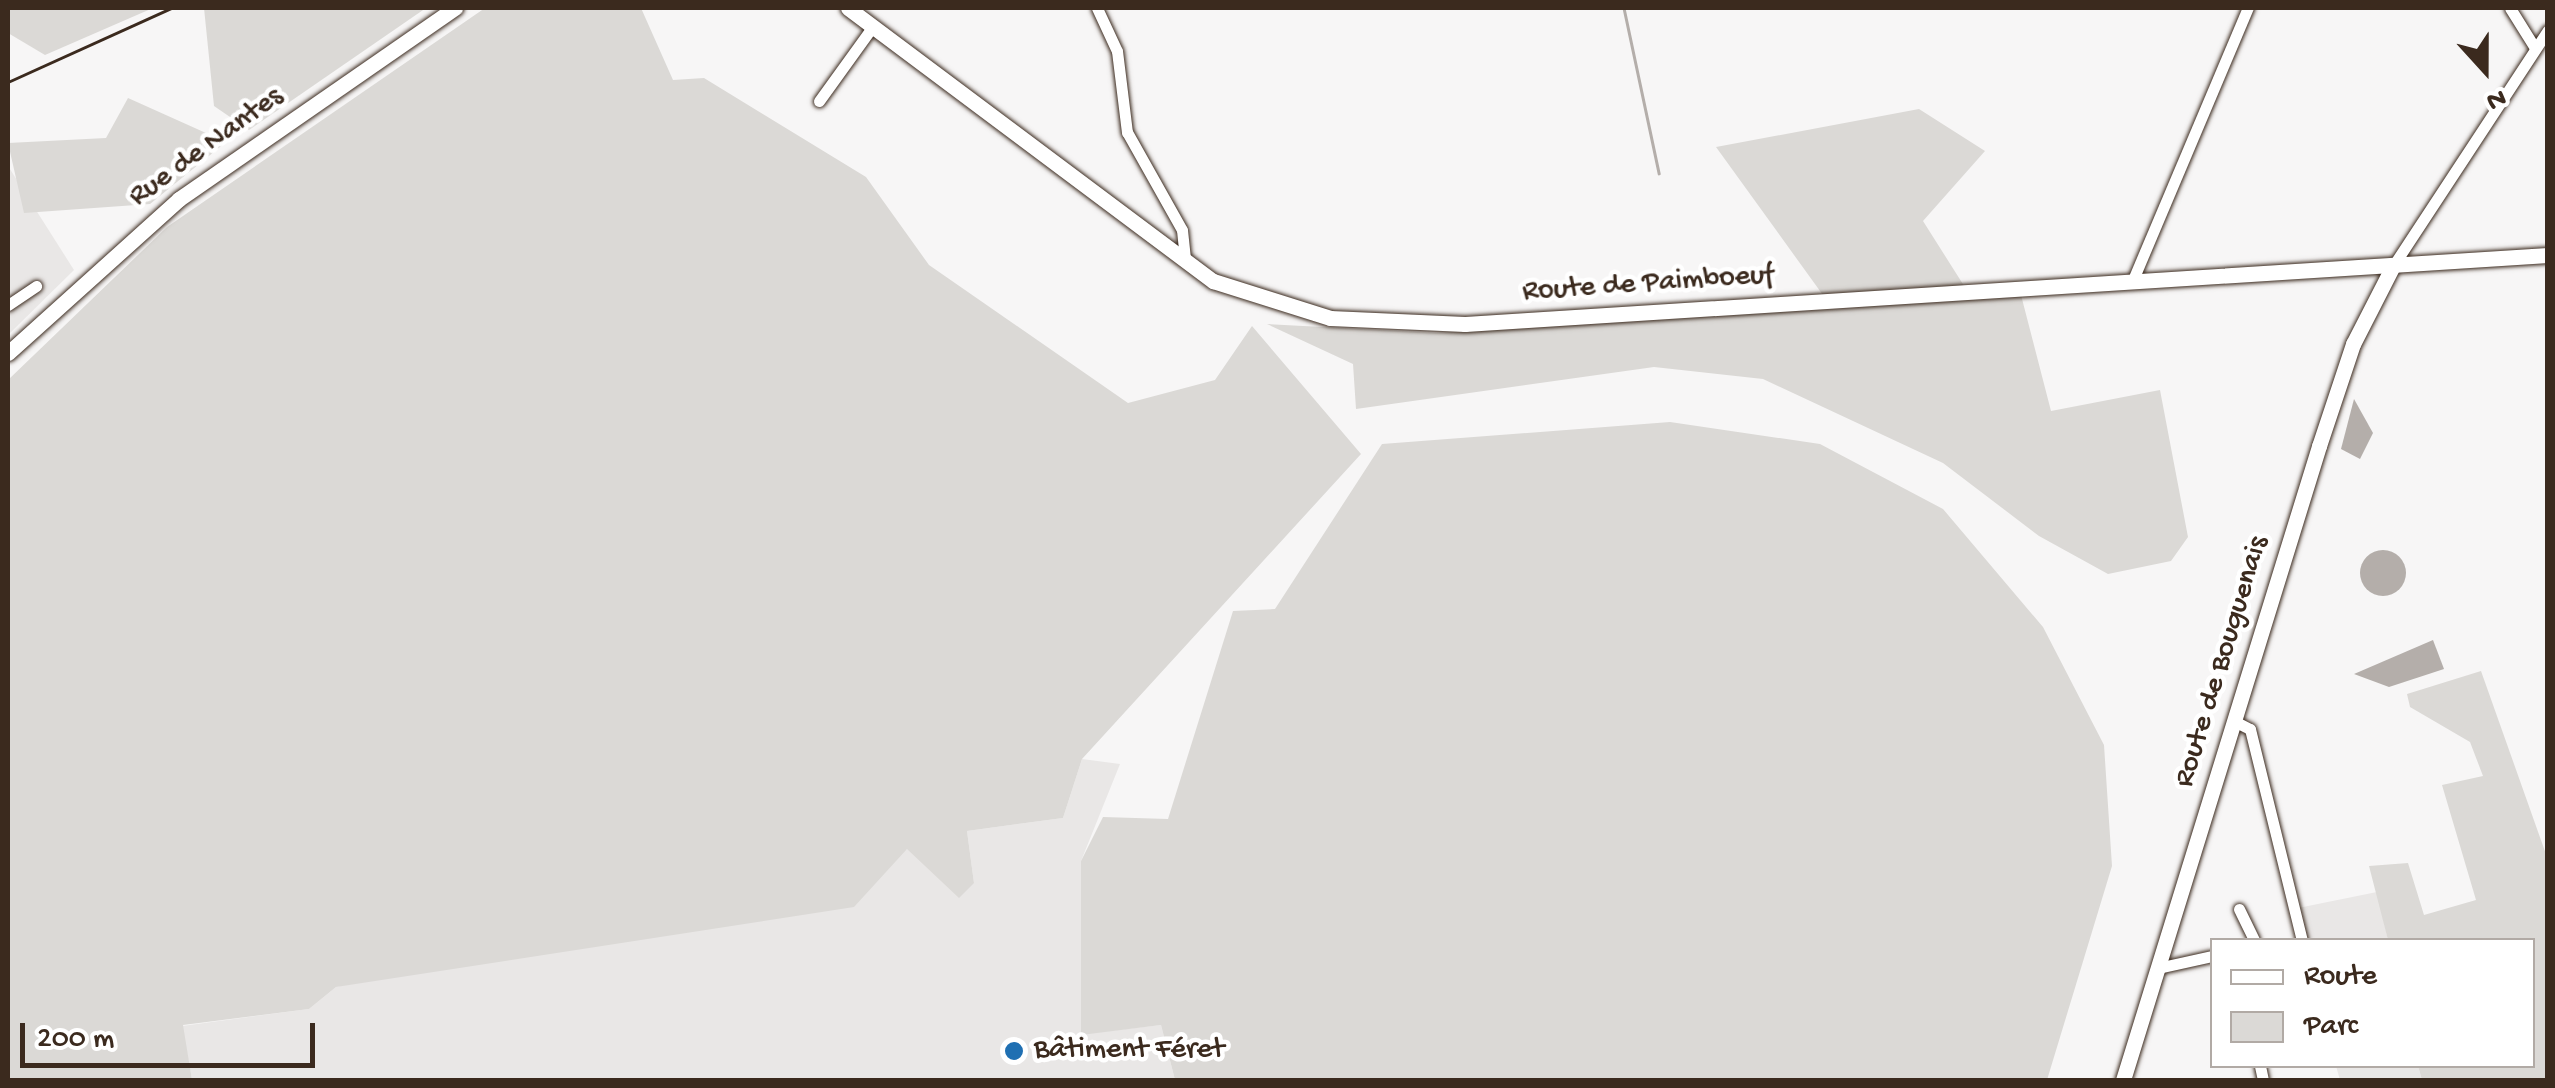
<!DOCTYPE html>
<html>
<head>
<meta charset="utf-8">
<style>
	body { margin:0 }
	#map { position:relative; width:2555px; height:1088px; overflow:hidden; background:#f7f6f6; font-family:"Gochi Hand",sans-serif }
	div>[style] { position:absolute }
	.built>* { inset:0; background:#e9e7e6 }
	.green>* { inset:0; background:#dbd9d6 }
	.water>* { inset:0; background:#b4aeaa }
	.round { border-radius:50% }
	.stream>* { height:2.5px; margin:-1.25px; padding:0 1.25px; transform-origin:1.25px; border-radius:1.25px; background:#b4aeaa }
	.roads { filter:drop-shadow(0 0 2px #3b2a1e) drop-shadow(0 0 2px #3b2a1e) }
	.street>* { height:11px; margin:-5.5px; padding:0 5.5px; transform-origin:5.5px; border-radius:5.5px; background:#fff }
	.secondary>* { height:15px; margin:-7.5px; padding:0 7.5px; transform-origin:7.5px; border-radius:7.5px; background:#fff }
	.rail>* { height:2.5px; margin:-1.25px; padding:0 1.25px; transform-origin:1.25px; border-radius:1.25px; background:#3b2a1e }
	.dots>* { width:28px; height:28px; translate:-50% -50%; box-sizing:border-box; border:5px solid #fff; border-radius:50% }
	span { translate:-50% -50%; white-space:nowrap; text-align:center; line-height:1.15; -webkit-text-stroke:9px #fff; paint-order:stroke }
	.street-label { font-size:30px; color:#3b2a1e }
	.poi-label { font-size:30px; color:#3b2a1e }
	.left { translate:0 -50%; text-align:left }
	.frame { position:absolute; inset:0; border:10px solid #3b2a1e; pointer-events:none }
	.legend { position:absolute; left:2210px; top:938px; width:325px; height:130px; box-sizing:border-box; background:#fff; border:2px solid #b1aaa5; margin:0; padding:12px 18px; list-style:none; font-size:30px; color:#3b2a1e }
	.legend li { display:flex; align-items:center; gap:20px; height:50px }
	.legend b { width:50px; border:2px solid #b1aaa5 }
	.north { position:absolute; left:2435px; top:20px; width:100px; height:100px; -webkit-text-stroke:8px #fff; paint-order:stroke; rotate:159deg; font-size:28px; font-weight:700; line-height:40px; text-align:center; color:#3b2a1e }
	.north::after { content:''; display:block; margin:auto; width:35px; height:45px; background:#3b2a1e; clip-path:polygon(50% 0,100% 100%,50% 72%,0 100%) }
	.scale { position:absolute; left:20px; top:1023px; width:295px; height:45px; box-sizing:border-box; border:5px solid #3b2a1e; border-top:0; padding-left:12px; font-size:30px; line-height:35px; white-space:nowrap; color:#3b2a1e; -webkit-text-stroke:8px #fff; paint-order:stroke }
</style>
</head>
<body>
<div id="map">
	<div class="built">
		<i style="clip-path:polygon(8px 166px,74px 270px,8px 335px)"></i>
		<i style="clip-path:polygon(1082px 759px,1120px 764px,1081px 861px,1081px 1034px,1161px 1025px,1175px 1080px,192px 1080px,182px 1026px,309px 1009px,336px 987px,908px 849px,974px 883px,967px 831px,1063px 818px)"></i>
		<i style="clip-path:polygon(2377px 892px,2388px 940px,2306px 940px,2298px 908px)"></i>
		<i style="clip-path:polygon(2336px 1066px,2418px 1066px,2422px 1080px,2340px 1080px)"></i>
	</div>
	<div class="green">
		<i style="clip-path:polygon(8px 8px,153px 8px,45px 55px,8px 33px)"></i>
		<i style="clip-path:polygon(204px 8px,426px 8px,249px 130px,214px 106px)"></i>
		<i style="clip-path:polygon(485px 8px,641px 8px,673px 80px,704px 78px,866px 177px,929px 265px,1128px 403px,1215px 380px,1252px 326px,1361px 454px,1082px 759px,1063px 818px,967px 831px,974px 883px,959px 898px,907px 849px,854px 907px,336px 987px,309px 1009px,183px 1025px,192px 1080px,8px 1080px,8px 380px,167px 227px)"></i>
		<i style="clip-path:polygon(128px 98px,226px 142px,150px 204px,24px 213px,8px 143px,106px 138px)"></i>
		<i style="clip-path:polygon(1919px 109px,1985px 151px,1923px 221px,1973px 300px,2021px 295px,2051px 411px,2160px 390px,2188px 537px,2171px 561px,2108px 574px,2039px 536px,1943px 463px,1763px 379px,1654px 367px,1356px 409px,1353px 364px,1267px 324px,1436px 333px,1833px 309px,1716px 147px)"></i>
		<i style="clip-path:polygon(1670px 422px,1820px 444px,1943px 509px,2043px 627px,2104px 745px,2112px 866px,2047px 1080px,1175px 1080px,1161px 1025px,1081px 1035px,1081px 861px,1103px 817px,1168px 819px,1233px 611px,1275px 609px,1382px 444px)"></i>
		<i style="clip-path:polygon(2481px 671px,2547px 857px,2547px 1080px,2422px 1080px,2418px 1066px,2532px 1066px,2532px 940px,2388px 940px,2369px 866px,2408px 863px,2424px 915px,2476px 900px,2442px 785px,2483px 776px,2470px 742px,2410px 707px,2407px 694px)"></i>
	</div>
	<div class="water">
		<i style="clip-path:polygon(2354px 399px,2373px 433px,2360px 459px,2341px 449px)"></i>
		<i class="round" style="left:2360px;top:550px;width:46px;height:46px"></i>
		<i style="clip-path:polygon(2433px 640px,2444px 669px,2389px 687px,2354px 674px)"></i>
	</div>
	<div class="stream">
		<i style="left:1624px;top:8px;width:169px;rotate:78deg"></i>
	</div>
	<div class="roads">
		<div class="street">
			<i style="left:1097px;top:8px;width:47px;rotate:65.1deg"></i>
			<i style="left:1117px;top:51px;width:82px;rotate:83deg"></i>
			<i style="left:1127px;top:132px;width:112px;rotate:60.7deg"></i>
			<i style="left:1182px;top:230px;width:31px;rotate:84deg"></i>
			<i style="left:2510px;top:8px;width:47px;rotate:58deg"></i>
			<i style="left:819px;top:101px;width:92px;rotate:-54.2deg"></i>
			<i style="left:2393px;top:266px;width:282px;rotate:-56.7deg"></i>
			<i style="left:2132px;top:282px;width:298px;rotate:-67.1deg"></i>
			<i style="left:8px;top:305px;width:34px;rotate:-34deg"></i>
			<i style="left:2234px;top:721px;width:18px;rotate:27deg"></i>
			<i style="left:2250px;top:729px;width:217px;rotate:76.2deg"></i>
			<i style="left:2239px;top:909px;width:34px;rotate:64deg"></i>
			<i style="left:2158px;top:968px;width:55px;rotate:-12.5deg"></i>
			<i style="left:2260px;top:1066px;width:14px;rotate:78deg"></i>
		</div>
		<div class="secondary">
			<i style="left:848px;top:8px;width:456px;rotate:36.8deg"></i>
			<i style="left:1213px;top:281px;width:123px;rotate:17.5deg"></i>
			<i style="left:1330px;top:318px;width:135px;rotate:2.5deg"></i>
			<i style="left:1465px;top:324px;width:1085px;rotate:-3.65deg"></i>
			<i style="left:8px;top:353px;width:230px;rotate:-42deg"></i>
			<i style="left:179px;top:199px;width:336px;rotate:-34.7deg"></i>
			<i style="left:2123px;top:1080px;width:664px;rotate:-72.82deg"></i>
			<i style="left:2319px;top:446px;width:108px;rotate:-71.6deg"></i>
			<i style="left:2353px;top:344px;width:88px;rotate:-62.9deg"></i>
		</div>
	</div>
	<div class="rail">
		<i style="left:8px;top:82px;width:179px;rotate:-24.4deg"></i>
	</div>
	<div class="dots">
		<i style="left:1014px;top:1051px;background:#1f6fb2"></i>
	</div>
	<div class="street-label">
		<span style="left:207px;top:148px;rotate:-36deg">Rue de Nantes</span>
		<span style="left:1648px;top:285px;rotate:-4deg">Route de Paimboeuf</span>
		<span style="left:2223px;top:662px;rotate:-73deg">Route de Bouguenais</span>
	</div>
	<div class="poi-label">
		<span class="left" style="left:1034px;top:1051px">Bâtiment Féret</span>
	</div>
	<div class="frame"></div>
	<ul class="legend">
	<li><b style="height:12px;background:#fff"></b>Route</li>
	<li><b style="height:28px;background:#dbd9d6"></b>Parc</li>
	</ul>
	<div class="north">N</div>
	<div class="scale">200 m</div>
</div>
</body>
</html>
